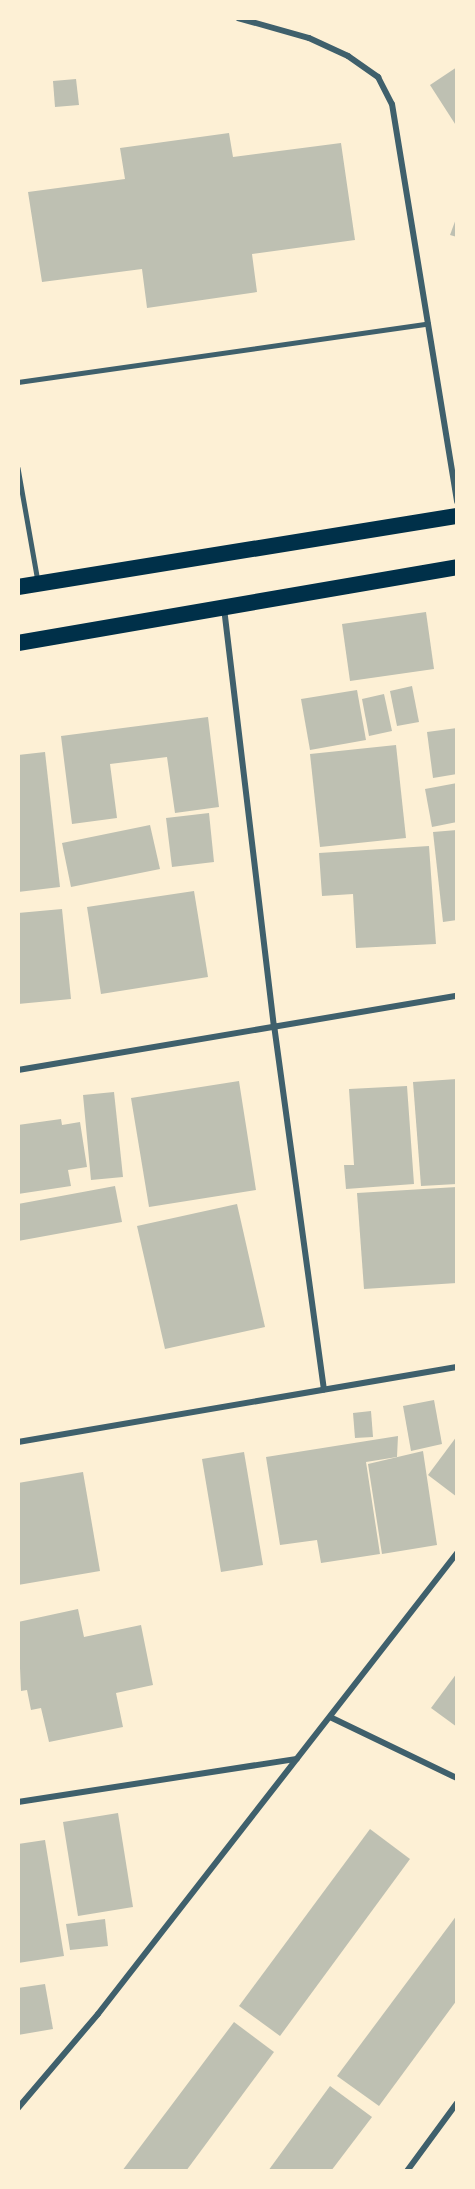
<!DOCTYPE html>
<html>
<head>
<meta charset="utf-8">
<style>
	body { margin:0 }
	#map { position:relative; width:475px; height:2189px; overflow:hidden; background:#fdf0d5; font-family:Karla,sans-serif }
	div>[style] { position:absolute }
	.building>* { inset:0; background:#bec0b2 }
	.service>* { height:4.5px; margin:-2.25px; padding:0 2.25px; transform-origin:2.25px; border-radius:2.25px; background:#3f606c }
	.minor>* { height:6px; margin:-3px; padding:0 3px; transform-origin:3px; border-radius:3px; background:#3f606c }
	.trunk>* { height:16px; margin:-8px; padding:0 8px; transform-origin:8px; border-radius:8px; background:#003049 }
	span { translate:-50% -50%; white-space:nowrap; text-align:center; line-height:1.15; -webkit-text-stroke:4.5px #fdf0d5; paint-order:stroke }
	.frame { position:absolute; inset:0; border:20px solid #fdf0d5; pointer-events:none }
</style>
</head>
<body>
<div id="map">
	<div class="building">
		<i style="clip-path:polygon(457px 67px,457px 127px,430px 85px)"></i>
		<i style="clip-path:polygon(76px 79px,79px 105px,55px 107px,53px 81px)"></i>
		<i style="clip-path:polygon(229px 133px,233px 157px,341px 143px,355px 240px,252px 254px,257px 292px,147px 308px,142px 269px,42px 282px,28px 192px,125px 179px,120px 148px)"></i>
		<i style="clip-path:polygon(457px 216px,457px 237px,450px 235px)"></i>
		<i style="clip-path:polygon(426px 612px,434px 669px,350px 681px,342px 624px)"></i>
		<i style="clip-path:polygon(412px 686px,419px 722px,397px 726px,390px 691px)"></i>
		<i style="clip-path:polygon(357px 690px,366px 740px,310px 750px,301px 699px)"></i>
		<i style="clip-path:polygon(384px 694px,392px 731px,369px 736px,362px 699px)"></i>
		<i style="clip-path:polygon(208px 717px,219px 807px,175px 813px,167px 757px,110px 764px,117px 818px,72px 824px,61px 736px)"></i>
		<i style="clip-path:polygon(457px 728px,457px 774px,433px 778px,427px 732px)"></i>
		<i style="clip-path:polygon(396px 745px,406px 838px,320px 847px,310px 754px)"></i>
		<i style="clip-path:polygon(45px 752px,60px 887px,18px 892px,18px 755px)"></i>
		<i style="clip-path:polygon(457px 783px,457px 822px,432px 827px,425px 789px)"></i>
		<i style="clip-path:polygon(209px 813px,214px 862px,172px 867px,166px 818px)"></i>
		<i style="clip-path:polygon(150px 825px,160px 869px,71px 887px,62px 843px)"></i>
		<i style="clip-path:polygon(457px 830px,457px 920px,443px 922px,433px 832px)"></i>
		<i style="clip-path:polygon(429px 846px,436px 944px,356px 948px,353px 894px,322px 896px,319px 853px)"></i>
		<i style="clip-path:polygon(194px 891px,208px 977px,101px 994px,87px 907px)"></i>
		<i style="clip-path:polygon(62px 909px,71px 999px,18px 1004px,18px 913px)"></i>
		<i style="clip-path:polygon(457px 1079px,457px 1184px,421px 1186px,413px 1082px)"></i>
		<i style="clip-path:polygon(239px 1081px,256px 1190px,149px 1207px,131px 1098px)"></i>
		<i style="clip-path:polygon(407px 1086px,414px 1184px,346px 1189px,344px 1165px,354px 1165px,349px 1089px)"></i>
		<i style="clip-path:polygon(114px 1092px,123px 1177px,91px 1180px,83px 1095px)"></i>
		<i style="clip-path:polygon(61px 1119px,62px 1125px,80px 1122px,87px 1167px,68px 1170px,71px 1186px,18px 1194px,18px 1125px)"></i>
		<i style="clip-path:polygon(115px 1186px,122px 1222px,18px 1241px,18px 1204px)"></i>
		<i style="clip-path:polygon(457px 1187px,457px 1283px,364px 1289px,357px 1193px)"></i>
		<i style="clip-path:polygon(237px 1204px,265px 1327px,165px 1349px,137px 1226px)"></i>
		<i style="clip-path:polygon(434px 1400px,442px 1444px,411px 1451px,403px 1406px)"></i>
		<i style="clip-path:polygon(371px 1411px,373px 1437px,355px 1438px,353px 1413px)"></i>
		<i style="clip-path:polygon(398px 1436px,397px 1457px,366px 1462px,380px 1554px,321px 1563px,317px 1540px,280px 1545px,266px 1457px)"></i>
		<i style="clip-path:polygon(457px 1436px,457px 1497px,428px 1475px)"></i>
		<i style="clip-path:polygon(423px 1451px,437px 1545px,382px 1554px,368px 1464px)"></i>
		<i style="clip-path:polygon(244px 1452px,263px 1565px,221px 1572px,202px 1459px)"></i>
		<i style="clip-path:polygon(83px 1472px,100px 1571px,18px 1585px,18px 1483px)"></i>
		<i style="clip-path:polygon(78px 1609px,84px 1637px,141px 1625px,153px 1685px,116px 1693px,123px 1727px,49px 1742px,41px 1708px,31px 1710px,27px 1690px,21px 1691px,18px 1622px)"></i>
		<i style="clip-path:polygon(457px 1673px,457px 1727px,431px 1708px)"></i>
		<i style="clip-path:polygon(118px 1813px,133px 1907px,78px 1916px,63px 1822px)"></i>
		<i style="clip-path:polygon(370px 1829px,410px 1859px,280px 2036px,239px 2006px)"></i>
		<i style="clip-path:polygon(45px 1840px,64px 1956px,18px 1963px,18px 1844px)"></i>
		<i style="clip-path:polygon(457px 1915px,457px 2000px,379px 2106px,337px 2076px)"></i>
		<i style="clip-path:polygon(105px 1919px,108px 1946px,70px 1950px,66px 1924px)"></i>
		<i style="clip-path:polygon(45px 1984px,53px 2029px,18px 2035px,18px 1988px)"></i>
		<i style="clip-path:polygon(234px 2022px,274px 2052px,186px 2171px,122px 2171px)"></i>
		<i style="clip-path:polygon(330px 2086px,372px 2117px,331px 2171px,268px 2171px)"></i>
	</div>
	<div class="service">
		<i style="left:18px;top:382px;width:414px;rotate:-8.1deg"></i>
		<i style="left:18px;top:468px;width:116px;rotate:80deg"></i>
	</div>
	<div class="minor">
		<i style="left:238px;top:18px;width:74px;rotate:15.7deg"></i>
		<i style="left:309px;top:38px;width:43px;rotate:24.8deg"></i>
		<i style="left:348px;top:56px;width:37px;rotate:35deg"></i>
		<i style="left:378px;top:77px;width:30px;rotate:63deg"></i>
		<i style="left:392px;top:104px;width:403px;rotate:80.7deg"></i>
		<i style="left:224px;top:608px;width:420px;rotate:83.2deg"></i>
		<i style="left:274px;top:1025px;width:368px;rotate:82.2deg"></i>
		<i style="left:18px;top:1070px;width:445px;rotate:-9.6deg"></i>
		<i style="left:18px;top:1442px;width:445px;rotate:-9.7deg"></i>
		<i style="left:330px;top:1717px;width:141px;rotate:25.7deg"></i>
		<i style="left:18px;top:1802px;width:282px;rotate:-8.8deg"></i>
		<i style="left:18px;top:2108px;width:123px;rotate:-49.6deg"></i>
		<i style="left:98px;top:2014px;width:584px;rotate:-52.09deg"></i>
		<i style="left:407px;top:2171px;width:84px;rotate:-53.7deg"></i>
	</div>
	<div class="trunk">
		<i style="left:18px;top:587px;width:445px;rotate:-9.2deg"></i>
		<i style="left:18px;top:643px;width:446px;rotate:-9.8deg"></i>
	</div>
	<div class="frame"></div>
</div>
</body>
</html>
